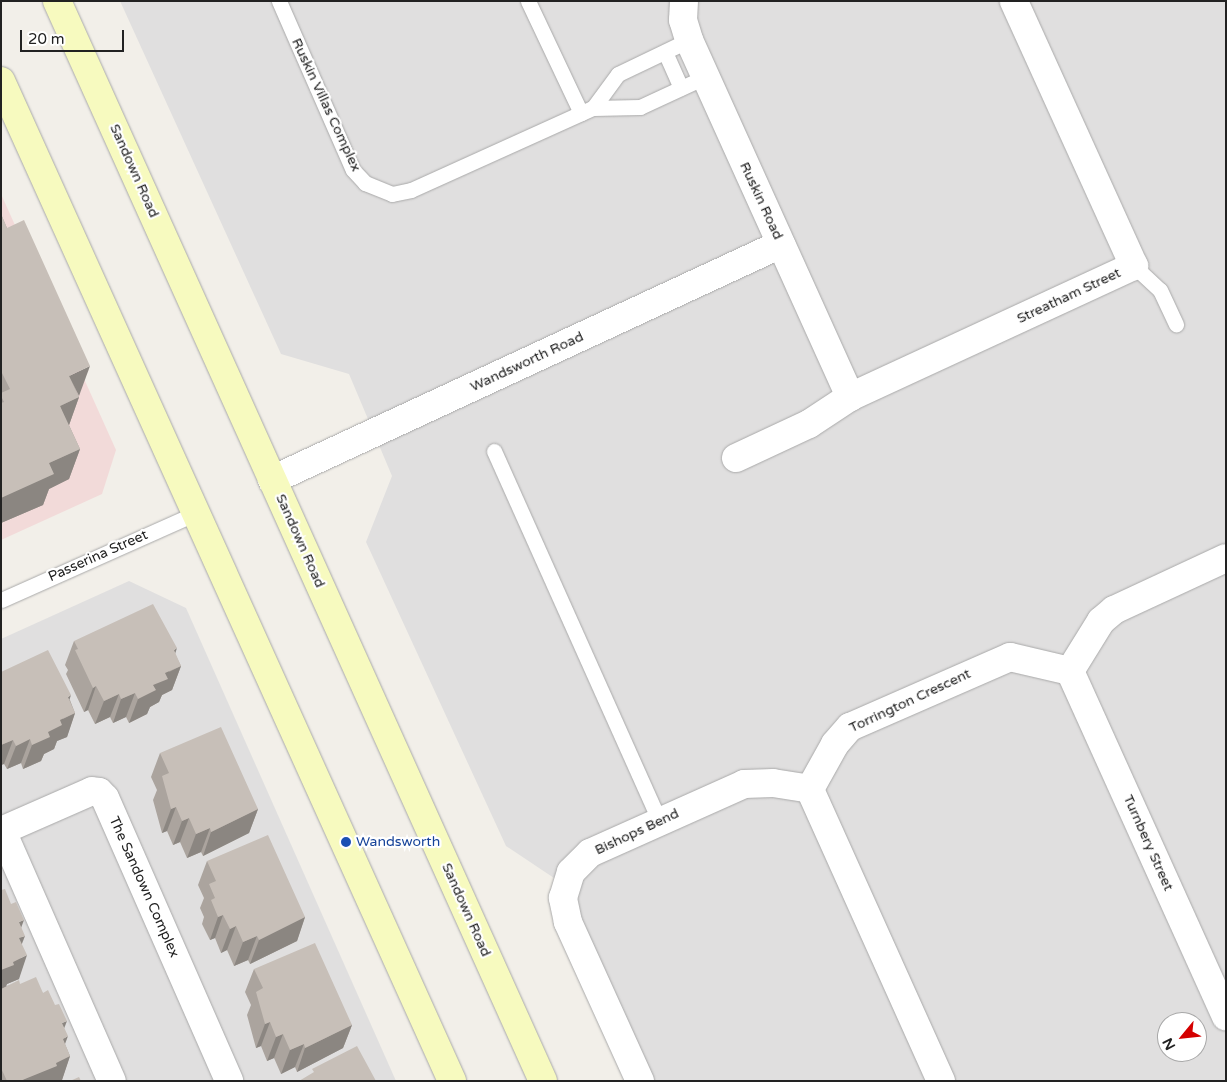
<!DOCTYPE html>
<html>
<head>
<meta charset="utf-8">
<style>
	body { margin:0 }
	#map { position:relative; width:1227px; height:1082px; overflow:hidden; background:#f2efe9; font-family:"Varela Round",sans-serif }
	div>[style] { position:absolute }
	.residential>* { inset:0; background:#e0dfdf }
	.commercial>* { inset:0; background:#f2dad9 }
	.roads { filter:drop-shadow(0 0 1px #a9a9a9) drop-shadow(0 0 1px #a9a9a9) }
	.lane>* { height:15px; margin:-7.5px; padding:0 7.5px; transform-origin:7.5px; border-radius:7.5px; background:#fff }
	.street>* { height:28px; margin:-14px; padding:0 14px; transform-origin:14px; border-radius:14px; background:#fff }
	.secondary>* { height:28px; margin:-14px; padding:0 14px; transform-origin:14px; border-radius:14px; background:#f7fabf }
	.wall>* { inset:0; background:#aba49e }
	.shaded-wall>* { inset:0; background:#8b8681 }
	.building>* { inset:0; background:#c7bfb8 }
	.dots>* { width:14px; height:14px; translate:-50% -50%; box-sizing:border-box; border:2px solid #fff; border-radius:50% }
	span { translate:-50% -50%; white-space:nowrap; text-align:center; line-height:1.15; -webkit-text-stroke:4.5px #fff; paint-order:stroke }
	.street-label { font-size:14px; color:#222 }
	.transit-label { font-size:14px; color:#164399 }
	.left { translate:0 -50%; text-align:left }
	.frame { position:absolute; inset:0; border:2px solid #222; pointer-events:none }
	.north { position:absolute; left:1157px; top:1012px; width:50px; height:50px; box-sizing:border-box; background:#fff; border:1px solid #a7a7a7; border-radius:50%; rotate:242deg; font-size:14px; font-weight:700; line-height:20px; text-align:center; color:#222 }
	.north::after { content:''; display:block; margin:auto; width:18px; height:22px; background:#d40000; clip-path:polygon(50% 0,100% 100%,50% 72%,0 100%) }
	.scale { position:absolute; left:20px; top:30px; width:104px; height:22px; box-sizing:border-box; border:2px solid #222; border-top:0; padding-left:6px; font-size:15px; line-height:18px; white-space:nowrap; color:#222; -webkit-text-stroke:4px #fff; paint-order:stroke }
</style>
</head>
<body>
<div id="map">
	<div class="residential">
		<i style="clip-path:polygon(evenodd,120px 1px,1226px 1px,1226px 1081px,635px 1081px,560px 882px,506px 846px,366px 542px,392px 476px,349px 374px,281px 354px,120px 1px,1167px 1022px,1197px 1022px,1197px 1052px,1167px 1052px,1167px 1022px)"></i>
		<i style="clip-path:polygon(129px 581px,186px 608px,396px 1081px,1px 1081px,1px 639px)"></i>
	</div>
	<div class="commercial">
		<i style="clip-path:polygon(1px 194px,116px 450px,102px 494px,1px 540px)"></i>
	</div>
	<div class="roads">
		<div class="lane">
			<i style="left:279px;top:1px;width:184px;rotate:66.4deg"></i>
			<i style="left:353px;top:170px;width:18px;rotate:47deg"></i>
			<i style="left:365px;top:183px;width:29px;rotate:22deg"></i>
			<i style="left:392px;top:194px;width:19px;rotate:-12deg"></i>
			<i style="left:411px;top:190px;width:200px;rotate:-24.3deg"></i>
			<i style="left:593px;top:108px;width:47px;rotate:-1.2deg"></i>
			<i style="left:640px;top:107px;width:72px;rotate:-24.8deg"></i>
			<i style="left:528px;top:1px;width:124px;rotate:64.7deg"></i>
			<i style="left:665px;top:52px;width:39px;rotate:66deg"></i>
			<i style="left:593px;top:108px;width:42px;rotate:-53.7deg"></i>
			<i style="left:618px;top:74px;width:79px;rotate:-25.6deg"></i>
			<i style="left:1134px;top:266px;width:35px;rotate:43deg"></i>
			<i style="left:1160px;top:290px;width:38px;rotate:65deg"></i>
			<i style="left:494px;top:451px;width:406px;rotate:65.9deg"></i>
			<i style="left:1px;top:600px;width:214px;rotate:-24deg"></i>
		</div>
		<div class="street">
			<i style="left:684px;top:1px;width:19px;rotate:93deg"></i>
			<i style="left:683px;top:20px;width:21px;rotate:73deg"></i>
			<i style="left:689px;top:40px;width:392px;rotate:65.7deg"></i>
			<i style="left:736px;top:458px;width:81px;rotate:-25deg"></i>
			<i style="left:809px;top:424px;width:49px;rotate:-33.4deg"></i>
			<i style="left:850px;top:397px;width:313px;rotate:-24.8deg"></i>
			<i style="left:1134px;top:266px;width:291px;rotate:-114.4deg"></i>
			<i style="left:272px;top:480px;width:561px;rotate:-24.87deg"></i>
			<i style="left:1070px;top:671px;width:379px;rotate:65.7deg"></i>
			<i style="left:1px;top:831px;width:99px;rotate:-23.7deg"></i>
			<i style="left:92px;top:791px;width:7px;rotate:8deg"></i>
			<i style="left:99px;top:792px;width:8px;rotate:45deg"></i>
			<i style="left:105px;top:798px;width:309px;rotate:66.3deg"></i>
			<i style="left:2px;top:831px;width:273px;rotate:66.3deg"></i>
			<i style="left:640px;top:1081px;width:175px;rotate:-114.4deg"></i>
			<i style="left:568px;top:922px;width:25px;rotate:-102deg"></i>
			<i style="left:563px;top:898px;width:27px;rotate:-73deg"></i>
			<i style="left:571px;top:872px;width:27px;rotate:-45deg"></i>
			<i style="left:590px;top:853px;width:169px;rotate:-24.1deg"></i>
			<i style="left:744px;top:784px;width:29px;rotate:-2deg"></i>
			<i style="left:773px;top:783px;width:37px;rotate:9deg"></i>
			<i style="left:941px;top:1081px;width:320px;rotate:-114.2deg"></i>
			<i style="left:810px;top:789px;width:51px;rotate:-60.9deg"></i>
			<i style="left:835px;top:744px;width:23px;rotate:-49deg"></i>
			<i style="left:850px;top:727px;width:175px;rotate:-23.6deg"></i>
			<i style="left:1010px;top:657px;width:62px;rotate:13.1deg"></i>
			<i style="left:1070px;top:671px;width:59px;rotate:-58.2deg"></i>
			<i style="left:1101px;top:621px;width:17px;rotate:-40deg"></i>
			<i style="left:1114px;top:610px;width:123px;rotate:-24.9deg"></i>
		</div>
		<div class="secondary">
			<i style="left:57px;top:1px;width:1184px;rotate:65.77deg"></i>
			<i style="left:1px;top:81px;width:1097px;rotate:65.72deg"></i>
		</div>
	</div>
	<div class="wall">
		<i style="clip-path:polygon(1px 214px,79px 397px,69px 425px,80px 449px,69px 479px,49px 489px,43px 505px,1px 523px)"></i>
		<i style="clip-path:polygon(74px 641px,175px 654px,181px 666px,172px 690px,162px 695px,159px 702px,150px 707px,147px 714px,129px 723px,126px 717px,113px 723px,110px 717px,95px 724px,88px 710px,84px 712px,66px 674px,68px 670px,65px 665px)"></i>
		<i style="clip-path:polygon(1px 672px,70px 700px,75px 713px,67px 737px,57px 741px,54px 749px,44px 754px,41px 761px,23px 769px,21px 763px,7px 769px,4px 764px,1px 765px)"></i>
		<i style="clip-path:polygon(160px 753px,258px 809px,249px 833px,203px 856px,201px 852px,187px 858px,180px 842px,173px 845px,167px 831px,162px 833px,153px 800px,157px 790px,151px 777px)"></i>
		<i style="clip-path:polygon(207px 861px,305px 917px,297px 941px,250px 964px,248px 960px,234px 966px,227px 950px,221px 953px,215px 938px,210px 940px,202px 924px,204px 917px,200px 908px,204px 898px,198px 885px)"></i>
		<i style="clip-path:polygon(1px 890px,21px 927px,22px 943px,19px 979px,7px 984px,6px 986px,20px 984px,43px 993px,64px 1028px,65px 1044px,70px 1056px,62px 1080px,59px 1081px,1px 1081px)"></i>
		<i style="clip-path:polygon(254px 969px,352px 1025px,343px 1048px,297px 1072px,295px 1067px,281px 1074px,274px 1058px,267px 1061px,261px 1046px,256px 1048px,247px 1015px,251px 1005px,245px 992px)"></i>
	</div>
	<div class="shaded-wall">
		<i style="clip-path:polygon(90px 366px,79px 396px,69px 376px)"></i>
		<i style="clip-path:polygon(79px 397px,68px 428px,60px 406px)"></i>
		<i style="clip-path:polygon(80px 449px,69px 479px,49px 489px,43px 505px,1px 523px,1px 498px,49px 463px)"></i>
		<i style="clip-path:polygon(177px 648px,169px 672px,181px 666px,172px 690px,162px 695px,159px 702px,150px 707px,147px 714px,129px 723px,138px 699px,153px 685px,174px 650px)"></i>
		<i style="clip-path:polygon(96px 686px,88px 710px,84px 712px,93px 688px)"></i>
		<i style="clip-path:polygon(135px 693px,126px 717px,113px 723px,121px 699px)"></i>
		<i style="clip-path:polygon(119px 694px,110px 717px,95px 724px,104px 701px)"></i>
		<i style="clip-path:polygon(71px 695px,63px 719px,75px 713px,67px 737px,57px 741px,54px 749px,44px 754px,41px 761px,23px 769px,32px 745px,48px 732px,68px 697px)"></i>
		<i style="clip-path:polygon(30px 739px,21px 763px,7px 769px,16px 746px)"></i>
		<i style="clip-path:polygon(13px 740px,4px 764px,1px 765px,1px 745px)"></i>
		<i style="clip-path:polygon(176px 807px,167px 831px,162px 833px,171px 809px)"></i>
		<i style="clip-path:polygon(258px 809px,249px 833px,203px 856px,211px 832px)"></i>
		<i style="clip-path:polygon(189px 818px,180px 842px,173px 845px,182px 821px)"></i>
		<i style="clip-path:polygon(210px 828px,201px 852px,187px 858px,196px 834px)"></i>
		<i style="clip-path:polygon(223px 915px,215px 938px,210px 940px,218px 917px)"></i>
		<i style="clip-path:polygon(305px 917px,297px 941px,250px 964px,259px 940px)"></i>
		<i style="clip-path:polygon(24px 920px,15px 944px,19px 922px)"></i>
		<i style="clip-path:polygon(236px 926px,227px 950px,221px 953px,230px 929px)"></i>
		<i style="clip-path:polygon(25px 936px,16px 959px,19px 938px)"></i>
		<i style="clip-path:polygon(257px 936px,248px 960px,234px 966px,243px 942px)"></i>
		<i style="clip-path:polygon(27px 955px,19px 979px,7px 984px,5px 989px,1px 991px,1px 970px,13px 962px)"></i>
		<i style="clip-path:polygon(67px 1021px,58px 1044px,62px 1023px)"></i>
		<i style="clip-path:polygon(270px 1022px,261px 1046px,256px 1048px,265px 1024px)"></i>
		<i style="clip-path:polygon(352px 1025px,343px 1048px,297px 1072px,305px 1048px)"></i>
		<i style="clip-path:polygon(283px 1034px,274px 1058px,267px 1061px,276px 1037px)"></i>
		<i style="clip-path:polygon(68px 1036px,59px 1060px,63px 1039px)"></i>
		<i style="clip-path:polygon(304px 1044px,295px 1067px,281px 1074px,290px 1050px)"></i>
		<i style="clip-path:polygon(70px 1056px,62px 1080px,59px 1081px,20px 1081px)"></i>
	</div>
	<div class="building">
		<i style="clip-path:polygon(1px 214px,7px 228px,24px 220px,90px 366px,69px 376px,79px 397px,60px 406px,80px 449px,49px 463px,54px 474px,1px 498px,1px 403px,4px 402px,1px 396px,1px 393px,10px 389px,1px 371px)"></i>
		<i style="clip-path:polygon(153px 604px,177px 648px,174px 650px,181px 666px,165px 673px,168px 679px,153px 685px,156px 690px,138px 699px,135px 693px,121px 699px,119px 694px,104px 701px,96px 686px,93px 688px,75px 650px,78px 649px,74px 641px)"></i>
		<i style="clip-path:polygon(48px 650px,71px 695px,68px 697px,75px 713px,60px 720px,62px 725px,48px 732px,50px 737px,32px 745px,30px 739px,16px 746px,13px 740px,1px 745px,1px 672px)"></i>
		<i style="clip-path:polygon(221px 727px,258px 809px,211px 832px,210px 828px,196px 834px,189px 818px,182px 821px,176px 807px,171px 809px,162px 776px,169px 773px,160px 753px)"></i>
		<i style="clip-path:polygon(268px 835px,305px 917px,259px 940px,257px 936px,243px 942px,236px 926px,230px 929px,223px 915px,218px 917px,211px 900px,215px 898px,209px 884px,216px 881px,207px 861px)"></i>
		<i style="clip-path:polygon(5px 889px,11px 904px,16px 902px,24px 920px,19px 922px,25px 936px,19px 938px,27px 955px,13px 962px,14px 965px,1px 970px,1px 890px)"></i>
		<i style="clip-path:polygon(315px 943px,352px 1025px,305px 1048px,304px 1044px,290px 1050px,283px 1034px,276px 1037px,270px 1022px,265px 1024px,256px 992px,263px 988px,254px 969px)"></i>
		<i style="clip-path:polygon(36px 977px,43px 993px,48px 990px,55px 1005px,59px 1004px,67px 1021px,62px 1023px,68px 1036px,63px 1039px,70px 1056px,56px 1063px,57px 1066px,20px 1081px,7px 1081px,1px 1068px,1px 989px,19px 980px,20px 984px)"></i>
		<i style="clip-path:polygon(357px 1046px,376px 1081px,299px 1081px,314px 1072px,312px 1069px)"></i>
		<i style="clip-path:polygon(79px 1077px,81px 1081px,70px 1081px)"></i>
	</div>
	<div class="dots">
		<i style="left:346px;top:842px;background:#1a4fb4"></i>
	</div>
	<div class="street-label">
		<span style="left:326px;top:105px;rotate:65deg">Ruskin Villas Complex</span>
		<span style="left:134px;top:171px;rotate:66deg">Sandown Road</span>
		<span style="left:761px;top:201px;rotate:65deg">Ruskin Road</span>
		<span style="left:1069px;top:296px;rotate:-25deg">Streatham Street</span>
		<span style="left:527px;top:362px;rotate:-25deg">Wandsworth Road</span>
		<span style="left:300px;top:541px;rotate:66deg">Sandown Road</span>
		<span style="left:98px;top:556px;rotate:-24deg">Passerina Street</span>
		<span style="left:910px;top:701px;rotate:-25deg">Torrington Crescent</span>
		<span style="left:637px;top:832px;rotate:-25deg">Bishops Bend</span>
		<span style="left:1148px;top:843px;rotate:66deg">Turnbery Street</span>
		<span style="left:144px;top:887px;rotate:66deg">The Sandown Complex</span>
		<span style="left:466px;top:910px;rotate:66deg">Sandown Road</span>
	</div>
	<div class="transit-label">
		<span class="left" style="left:356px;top:842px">Wandsworth</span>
	</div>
	<div class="frame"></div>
	<div class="north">N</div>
	<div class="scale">20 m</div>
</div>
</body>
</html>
